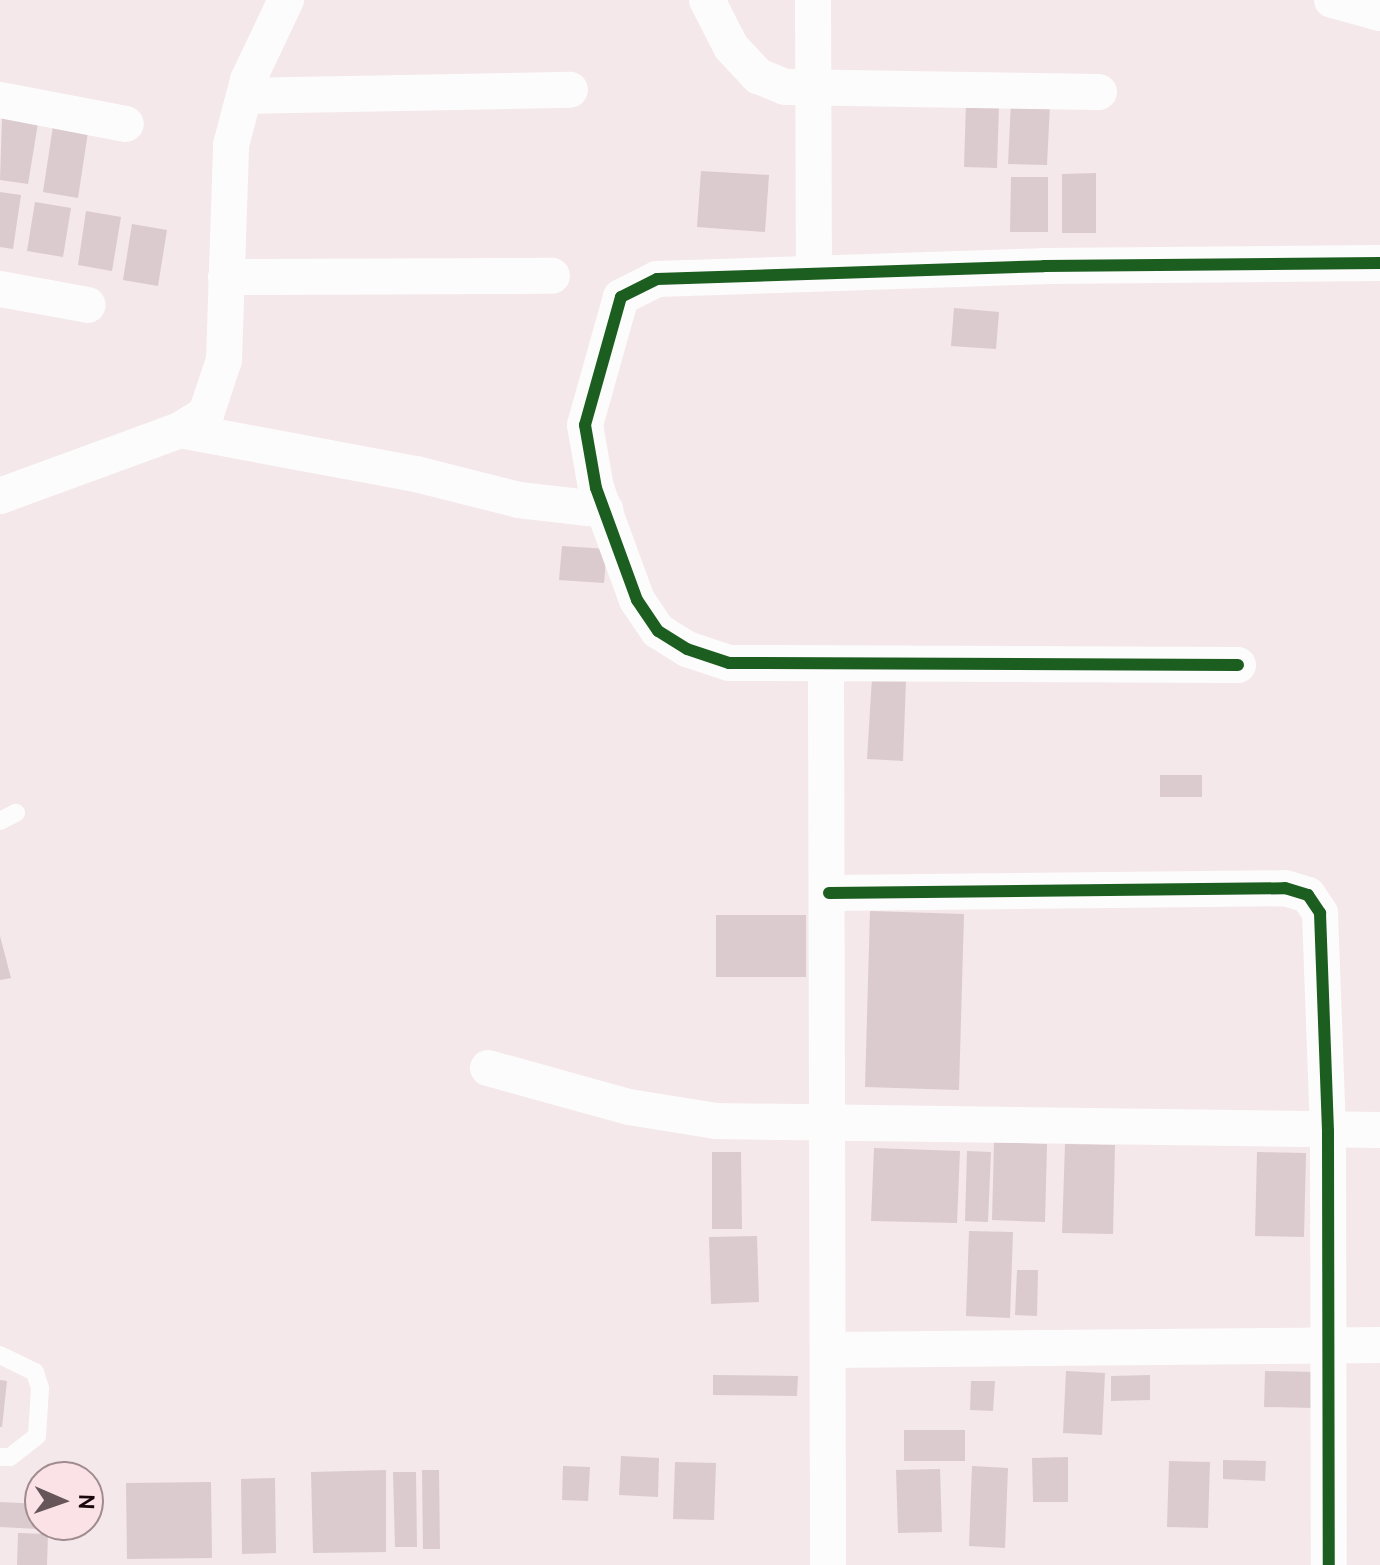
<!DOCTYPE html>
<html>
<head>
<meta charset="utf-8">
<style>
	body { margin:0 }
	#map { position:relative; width:1380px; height:1565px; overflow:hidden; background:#f4e8ea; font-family:Cabin,sans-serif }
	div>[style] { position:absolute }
	.building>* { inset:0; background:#dbcbce }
	.service>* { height:18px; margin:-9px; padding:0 9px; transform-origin:9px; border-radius:9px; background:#fdfcfc }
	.minor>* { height:36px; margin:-18px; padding:0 18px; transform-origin:18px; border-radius:18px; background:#fdfcfc }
	.cycleway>* { height:12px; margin:-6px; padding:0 6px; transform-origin:6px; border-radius:6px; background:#1b5e20 }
	span { translate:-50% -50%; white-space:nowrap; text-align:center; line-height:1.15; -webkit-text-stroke:7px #fae2e6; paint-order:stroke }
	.north { position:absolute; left:24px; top:1461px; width:80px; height:80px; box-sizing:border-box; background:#fae2e6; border:2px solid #a08b8f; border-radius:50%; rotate:92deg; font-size:22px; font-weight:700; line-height:32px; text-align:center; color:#1a080d }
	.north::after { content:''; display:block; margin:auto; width:28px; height:36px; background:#66565a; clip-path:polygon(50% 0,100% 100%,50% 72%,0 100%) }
</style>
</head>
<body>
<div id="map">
	<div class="building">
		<i style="clip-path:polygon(1011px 102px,1050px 104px,1047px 165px,1008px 164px)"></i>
		<i style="clip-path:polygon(966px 103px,999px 104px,997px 168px,964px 167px)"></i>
		<i style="clip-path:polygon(2px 118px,38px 123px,28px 184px,0 180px)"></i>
		<i style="clip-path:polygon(53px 126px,88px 132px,78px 198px,43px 192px)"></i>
		<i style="clip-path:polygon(701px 171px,769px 175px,765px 232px,697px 227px)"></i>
		<i style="clip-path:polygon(1096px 173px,1096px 233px,1062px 233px,1062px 174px)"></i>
		<i style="clip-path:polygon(1011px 177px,1048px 177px,1048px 232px,1010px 232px)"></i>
		<i style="clip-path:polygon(0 192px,21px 195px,13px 249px,0 247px)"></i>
		<i style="clip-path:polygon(35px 202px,71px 208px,63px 257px,27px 251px)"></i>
		<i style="clip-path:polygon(86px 211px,121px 217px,112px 271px,78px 265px)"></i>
		<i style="clip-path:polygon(132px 224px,167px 230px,158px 286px,123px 280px)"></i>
		<i style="clip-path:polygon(954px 308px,999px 312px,996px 349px,951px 346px)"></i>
		<i style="clip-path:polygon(562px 546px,607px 549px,604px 583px,559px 580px)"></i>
		<i style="clip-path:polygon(872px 678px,906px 680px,903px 761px,867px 759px)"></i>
		<i style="clip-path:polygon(1160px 775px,1202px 775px,1202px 797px,1160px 797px)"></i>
		<i style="clip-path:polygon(870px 911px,964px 914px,959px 1090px,865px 1087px)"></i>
		<i style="clip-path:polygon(716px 915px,806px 915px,806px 977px,716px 977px)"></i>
		<i style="clip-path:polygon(0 936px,11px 978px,0 980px)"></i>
		<i style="clip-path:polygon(994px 1142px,1047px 1144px,1045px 1222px,992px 1220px)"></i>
		<i style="clip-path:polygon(1065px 1144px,1115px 1145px,1113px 1234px,1062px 1233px)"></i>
		<i style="clip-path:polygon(874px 1148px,960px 1151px,957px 1223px,871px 1221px)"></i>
		<i style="clip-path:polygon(967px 1151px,991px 1152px,988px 1222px,965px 1221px)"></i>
		<i style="clip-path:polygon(712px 1152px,741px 1152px,742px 1229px,712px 1229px)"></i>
		<i style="clip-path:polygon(1257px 1152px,1306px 1153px,1304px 1237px,1255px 1236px)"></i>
		<i style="clip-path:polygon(969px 1231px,1013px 1232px,1010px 1318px,966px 1316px)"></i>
		<i style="clip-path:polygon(757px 1236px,759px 1302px,711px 1304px,709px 1237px)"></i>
		<i style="clip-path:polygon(1017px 1270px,1038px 1270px,1037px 1316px,1015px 1315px)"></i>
		<i style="clip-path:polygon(1066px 1371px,1105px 1373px,1102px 1435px,1063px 1433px)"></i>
		<i style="clip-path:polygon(1265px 1371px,1315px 1372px,1315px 1408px,1264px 1407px)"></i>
		<i style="clip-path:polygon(713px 1375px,798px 1376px,797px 1396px,713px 1395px)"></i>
		<i style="clip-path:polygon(1150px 1375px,1150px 1400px,1111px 1401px,1111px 1376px)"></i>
		<i style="clip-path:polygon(0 1380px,7px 1381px,2px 1427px,0 1427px)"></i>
		<i style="clip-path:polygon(971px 1381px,995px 1381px,993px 1411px,970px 1410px)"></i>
		<i style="clip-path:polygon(904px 1430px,965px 1430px,965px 1461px,904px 1461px)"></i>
		<i style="clip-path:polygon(621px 1456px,659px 1458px,658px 1497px,619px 1495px)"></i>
		<i style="clip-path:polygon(1068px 1457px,1068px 1502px,1033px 1502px,1032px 1458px)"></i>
		<i style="clip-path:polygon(1223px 1460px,1266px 1461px,1265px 1481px,1223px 1479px)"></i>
		<i style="clip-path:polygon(1169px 1461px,1210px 1462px,1208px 1528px,1167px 1527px)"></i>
		<i style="clip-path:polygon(675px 1462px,716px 1463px,714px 1520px,673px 1519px)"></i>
		<i style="clip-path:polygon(563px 1466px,590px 1467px,588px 1501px,562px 1500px)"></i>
		<i style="clip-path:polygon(972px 1466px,1008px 1468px,1005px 1548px,969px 1546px)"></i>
		<i style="clip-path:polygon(940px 1469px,942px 1532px,898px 1533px,896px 1470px)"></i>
		<i style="clip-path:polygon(386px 1470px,386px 1552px,313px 1553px,311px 1472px)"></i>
		<i style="clip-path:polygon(422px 1470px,439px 1470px,440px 1549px,423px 1549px)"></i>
		<i style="clip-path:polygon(393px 1472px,416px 1472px,417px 1547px,395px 1547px)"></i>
		<i style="clip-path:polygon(275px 1478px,276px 1553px,242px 1554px,241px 1479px)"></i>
		<i style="clip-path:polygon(211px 1482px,212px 1558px,127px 1559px,126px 1483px)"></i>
		<i style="clip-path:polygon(0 1502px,40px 1504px,40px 1525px,57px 1525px,57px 1530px,0 1527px)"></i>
		<i style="clip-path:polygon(18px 1533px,48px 1534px,47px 1565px,17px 1565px)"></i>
	</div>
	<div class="service">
		<i style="left:0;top:821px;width:18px;rotate:-27deg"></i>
		<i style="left:0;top:1355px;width:39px;rotate:26deg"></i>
		<i style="left:35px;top:1372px;width:17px;rotate:73deg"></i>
		<i style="left:40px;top:1388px;width:48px;rotate:93.6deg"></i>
		<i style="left:37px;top:1436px;width:34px;rotate:142deg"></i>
		<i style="left:10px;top:1457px;width:10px;rotate:180deg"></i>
	</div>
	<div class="minor">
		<i style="left:707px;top:0;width:53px;rotate:62.9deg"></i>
		<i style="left:731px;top:47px;width:40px;rotate:47deg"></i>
		<i style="left:758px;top:76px;width:29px;rotate:22deg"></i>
		<i style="left:785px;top:87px;width:314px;rotate:0.9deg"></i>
		<i style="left:813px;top:0;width:273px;rotate:89.8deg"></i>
		<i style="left:1332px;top:0;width:50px;rotate:15.2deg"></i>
		<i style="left:244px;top:96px;width:326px;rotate:-1.1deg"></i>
		<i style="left:0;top:100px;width:128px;rotate:10.8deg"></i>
		<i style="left:226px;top:277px;width:326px;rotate:-0.2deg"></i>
		<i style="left:0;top:289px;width:89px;rotate:10.3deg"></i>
		<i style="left:180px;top:430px;width:240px;rotate:10.6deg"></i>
		<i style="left:416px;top:474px;width:106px;rotate:14.2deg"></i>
		<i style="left:519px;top:500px;width:87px;rotate:6.6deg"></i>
		<i style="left:0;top:496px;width:192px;rotate:-20.1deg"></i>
		<i style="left:180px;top:430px;width:31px;rotate:-32deg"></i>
		<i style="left:206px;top:414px;width:57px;rotate:-71.6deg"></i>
		<i style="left:224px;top:360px;width:215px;rotate:-88.1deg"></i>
		<i style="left:231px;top:145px;width:67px;rotate:-75.3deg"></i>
		<i style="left:248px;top:80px;width:89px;rotate:-64.6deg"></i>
		<i style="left:826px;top:665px;width:900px;rotate:89.87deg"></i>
		<i style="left:1238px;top:665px;width:509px;rotate:-179.77deg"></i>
		<i style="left:729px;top:663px;width:44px;rotate:-161.6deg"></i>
		<i style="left:687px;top:649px;width:34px;rotate:-148deg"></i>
		<i style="left:658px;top:631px;width:37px;rotate:-124deg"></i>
		<i style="left:637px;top:600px;width:119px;rotate:-110.1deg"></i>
		<i style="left:596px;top:488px;width:64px;rotate:-99.9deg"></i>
		<i style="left:585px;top:425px;width:133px;rotate:-74.3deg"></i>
		<i style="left:621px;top:297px;width:40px;rotate:-26.6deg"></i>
		<i style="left:657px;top:279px;width:387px;rotate:-1.9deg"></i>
		<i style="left:1044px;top:266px;width:336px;rotate:-0.5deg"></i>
		<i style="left:829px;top:893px;width:456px;rotate:-0.6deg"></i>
		<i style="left:1285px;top:888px;width:24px;rotate:17deg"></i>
		<i style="left:1308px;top:895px;width:22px;rotate:56deg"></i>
		<i style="left:1320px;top:913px;width:218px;rotate:87.9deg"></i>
		<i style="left:1328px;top:1131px;width:434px;rotate:89.9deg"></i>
		<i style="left:488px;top:1068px;width:146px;rotate:15.5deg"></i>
		<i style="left:629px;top:1107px;width:88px;rotate:9.1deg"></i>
		<i style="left:716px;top:1121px;width:664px;rotate:0.78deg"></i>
		<i style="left:828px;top:1350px;width:552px;rotate:-0.52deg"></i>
	</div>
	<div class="cycleway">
		<i style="left:1238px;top:665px;width:509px;rotate:-179.77deg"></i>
		<i style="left:729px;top:663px;width:44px;rotate:-161.6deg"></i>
		<i style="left:687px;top:649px;width:34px;rotate:-148deg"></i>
		<i style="left:658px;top:631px;width:37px;rotate:-124deg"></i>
		<i style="left:637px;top:600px;width:119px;rotate:-110.1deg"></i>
		<i style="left:596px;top:488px;width:64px;rotate:-99.9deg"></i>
		<i style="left:585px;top:425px;width:133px;rotate:-74.3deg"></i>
		<i style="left:621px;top:297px;width:40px;rotate:-26.6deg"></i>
		<i style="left:657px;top:279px;width:387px;rotate:-1.9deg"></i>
		<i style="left:1044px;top:266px;width:336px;rotate:-0.5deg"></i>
		<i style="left:829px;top:893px;width:456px;rotate:-0.6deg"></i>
		<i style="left:1285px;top:888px;width:24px;rotate:17deg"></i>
		<i style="left:1308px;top:895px;width:22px;rotate:56deg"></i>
		<i style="left:1320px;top:913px;width:218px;rotate:87.9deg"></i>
		<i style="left:1328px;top:1131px;width:434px;rotate:89.9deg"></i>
	</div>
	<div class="north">N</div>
</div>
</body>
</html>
